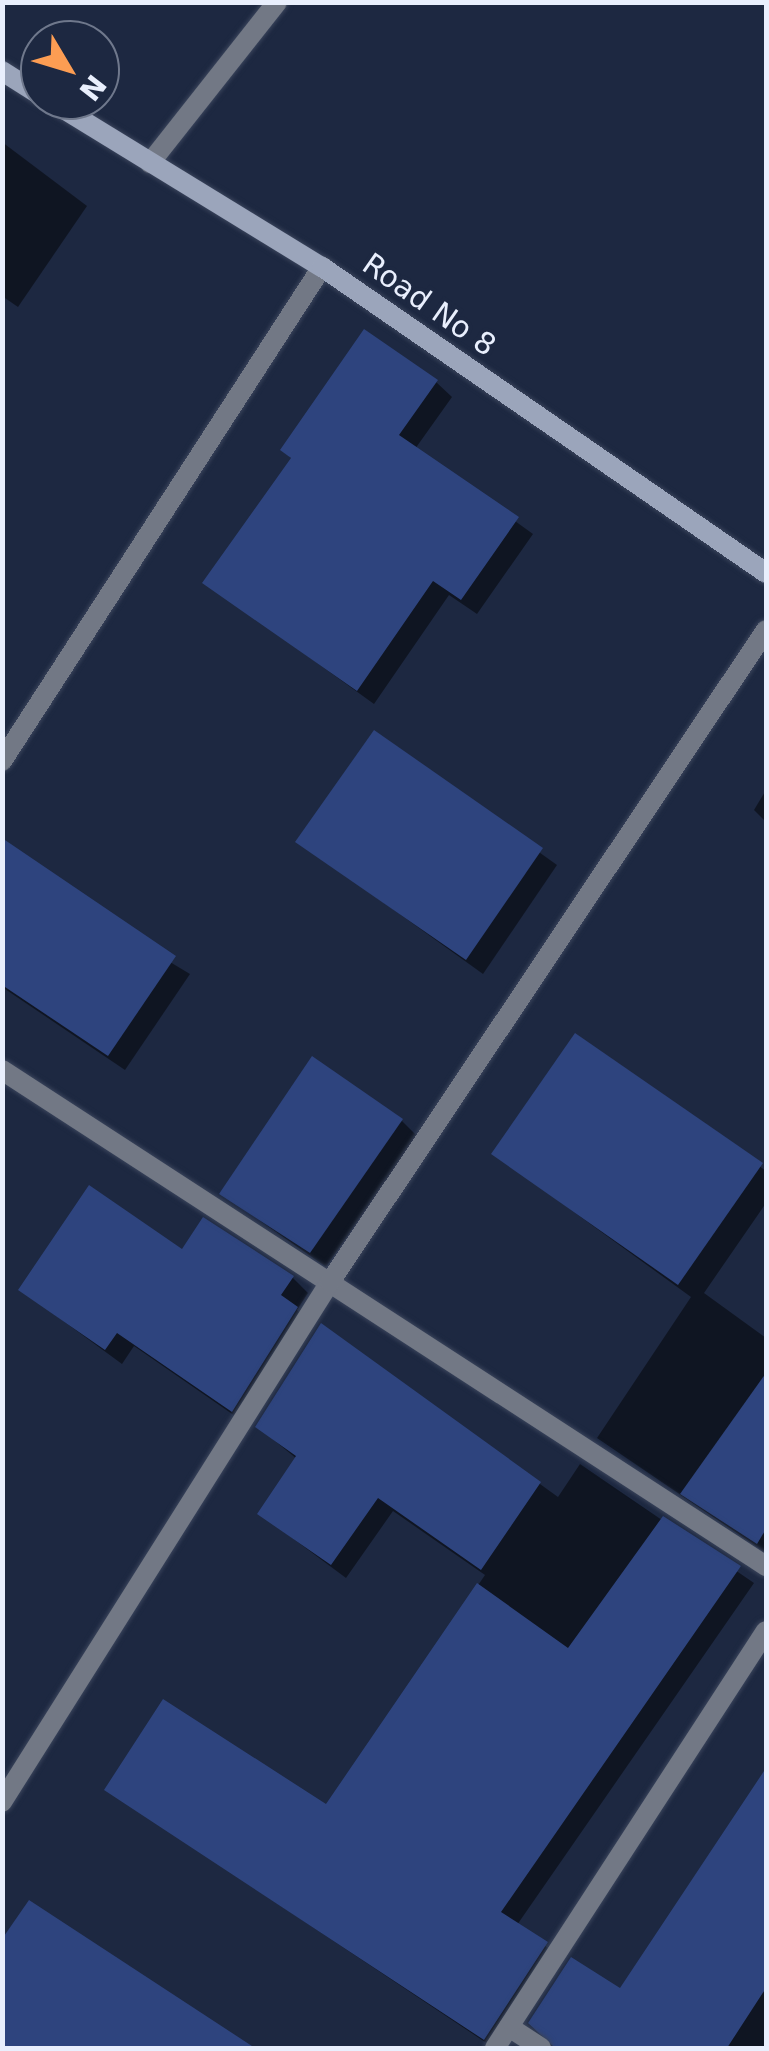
<!DOCTYPE html>
<html>
<head>
<meta charset="utf-8">
<style>
	body { margin:0 }
	#map { position:relative; width:769px; height:2051px; overflow:hidden; background:#1d2841; font-family:"DejaVu Sans",sans-serif }
	div>[style] { position:absolute }
	.shadow>* { inset:0; background:#0007 }
	.building>* { inset:0; background:#2e447e }
	.roads { filter:drop-shadow(0 0 2px #3a445b) drop-shadow(0 0 2px #3a445b) }
	.street>* { height:20px; margin:-10px; padding:0 10px; transform-origin:10px; border-radius:10px; background:#727885 }
	.secondary>* { height:20px; margin:-10px; padding:0 10px; transform-origin:10px; border-radius:10px; background:#9ba5bb }
	span { translate:-50% -50%; white-space:nowrap; text-align:center; line-height:1.15; -webkit-text-stroke:8px #1d2841; paint-order:stroke }
	.street-label { font-size:30px; color:#e9effd }
	.frame { position:absolute; inset:0; border:5px solid #e9effd; pointer-events:none }
	.north { position:absolute; left:20px; top:20px; width:100px; height:100px; box-sizing:border-box; background:#1d2841; border:2px solid #6f788c; border-radius:50%; rotate:128deg; font-size:28px; font-weight:700; line-height:40px; text-align:center; color:#e9effd }
	.north::after { content:''; display:block; margin:auto; width:35px; height:45px; background:#fc9d53; clip-path:polygon(50% 0,100% 100%,50% 72%,0 100%) }
</style>
</head>
<body>
<div id="map">
	<div class="shadow">
		<i style="clip-path:polygon(2px 142px,87px 206px,18px 307px,2px 296px)"></i>
		<i style="clip-path:polygon(436px 382px,452px 397px,415px 449px,533px 534px,477px 614px,449px 595px,374px 704px,206px 583px,293px 460px,283px 450px)"></i>
		<i style="clip-path:polygon(374px 734px,557px 865px,483px 974px,298px 841px)"></i>
		<i style="clip-path:polygon(766px 790px,766px 822px,754px 810px)"></i>
		<i style="clip-path:polygon(2px 861px,190px 974px,125px 1070px,2px 987px)"></i>
		<i style="clip-path:polygon(576px 1037px,766px 1171px,766px 1203px,704px 1293px,766px 1338px,766px 1553px,597px 1438px,691px 1297px,494px 1154px)"></i>
		<i style="clip-path:polygon(402px 1121px,417px 1136px,326px 1267px,222px 1194px)"></i>
		<i style="clip-path:polygon(183px 1252px,293px 1278px,308px 1293px,297px 1310px,312px 1325px,248px 1425px,134px 1346px,122px 1364px,21px 1290px)"></i>
		<i style="clip-path:polygon(321px 1326px,558px 1497px,580px 1464px,754px 1583px,517px 1925px,561px 1958px,494px 2048px,107px 1790px,327px 1807px,485px 1575px,393px 1511px,346px 1578px,260px 1514px,297px 1459px,258px 1427px)"></i>
		<i style="clip-path:polygon(766px 1775px,766px 2048px,555px 2048px,621px 1992px)"></i>
		<i style="clip-path:polygon(30px 1903px,239px 2048px,2px 2048px,2px 1944px)"></i>
	</div>
	<div class="building">
		<i style="clip-path:polygon(364px 329px,438px 380px,399px 435px,519px 517px,461px 600px,433px 581px,357px 691px,202px 583px,291px 458px,280px 450px)"></i>
		<i style="clip-path:polygon(374px 730px,543px 848px,466px 960px,295px 842px)"></i>
		<i style="clip-path:polygon(2px 838px,176px 956px,108px 1056px,2px 985px)"></i>
		<i style="clip-path:polygon(575px 1033px,763px 1163px,678px 1285px,491px 1154px)"></i>
		<i style="clip-path:polygon(312px 1056px,403px 1119px,310px 1253px,219px 1194px)"></i>
		<i style="clip-path:polygon(89px 1185px,182px 1249px,203px 1217px,294px 1276px,281px 1295px,298px 1307px,232px 1412px,117px 1333px,105px 1350px,18px 1290px)"></i>
		<i style="clip-path:polygon(321px 1323px,541px 1482px,481px 1570px,378px 1498px,331px 1565px,257px 1514px,296px 1456px,255px 1427px)"></i>
		<i style="clip-path:polygon(766px 1373px,766px 1529px,757px 1544px,680px 1494px)"></i>
		<i style="clip-path:polygon(663px 1516px,741px 1566px,501px 1912px,548px 1942px,484px 2040px,104px 1790px,163px 1699px,326px 1804px,477px 1583px,568px 1648px)"></i>
		<i style="clip-path:polygon(766px 1768px,766px 1988px,727px 2048px,555px 2048px,528px 2023px,571px 1957px,620px 1988px)"></i>
		<i style="clip-path:polygon(29px 1900px,255px 2048px,2px 2048px,2px 1939px)"></i>
	</div>
	<div class="roads">
		<div class="street">
			<i style="left:150px;top:163px;width:205px;rotate:-51.7deg"></i>
			<i style="left:2px;top:761px;width:589px;rotate:-57.07deg"></i>
			<i style="left:2px;top:1070px;width:911px;rotate:32.99deg"></i>
			<i style="left:2px;top:1802px;width:615px;rotate:-57.76deg"></i>
			<i style="left:330px;top:1282px;width:784px;rotate:-56.23deg"></i>
			<i style="left:509px;top:2027px;width:38px;rotate:33deg"></i>
			<i style="left:495px;top:2048px;width:497px;rotate:-57deg"></i>
		</div>
		<div class="secondary">
			<i style="left:2px;top:71px;width:45px;rotate:32.3deg"></i>
			<i style="left:49px;top:100px;width:320px;rotate:31.5deg"></i>
			<i style="left:322px;top:267px;width:539px;rotate:34.57deg"></i>
		</div>
	</div>
	<div class="street-label">
		<span style="left:429px;top:305px;rotate:35deg">Road No 8</span>
	</div>
	<div class="frame"></div>
	<div class="north">N</div>
</div>
</body>
</html>
